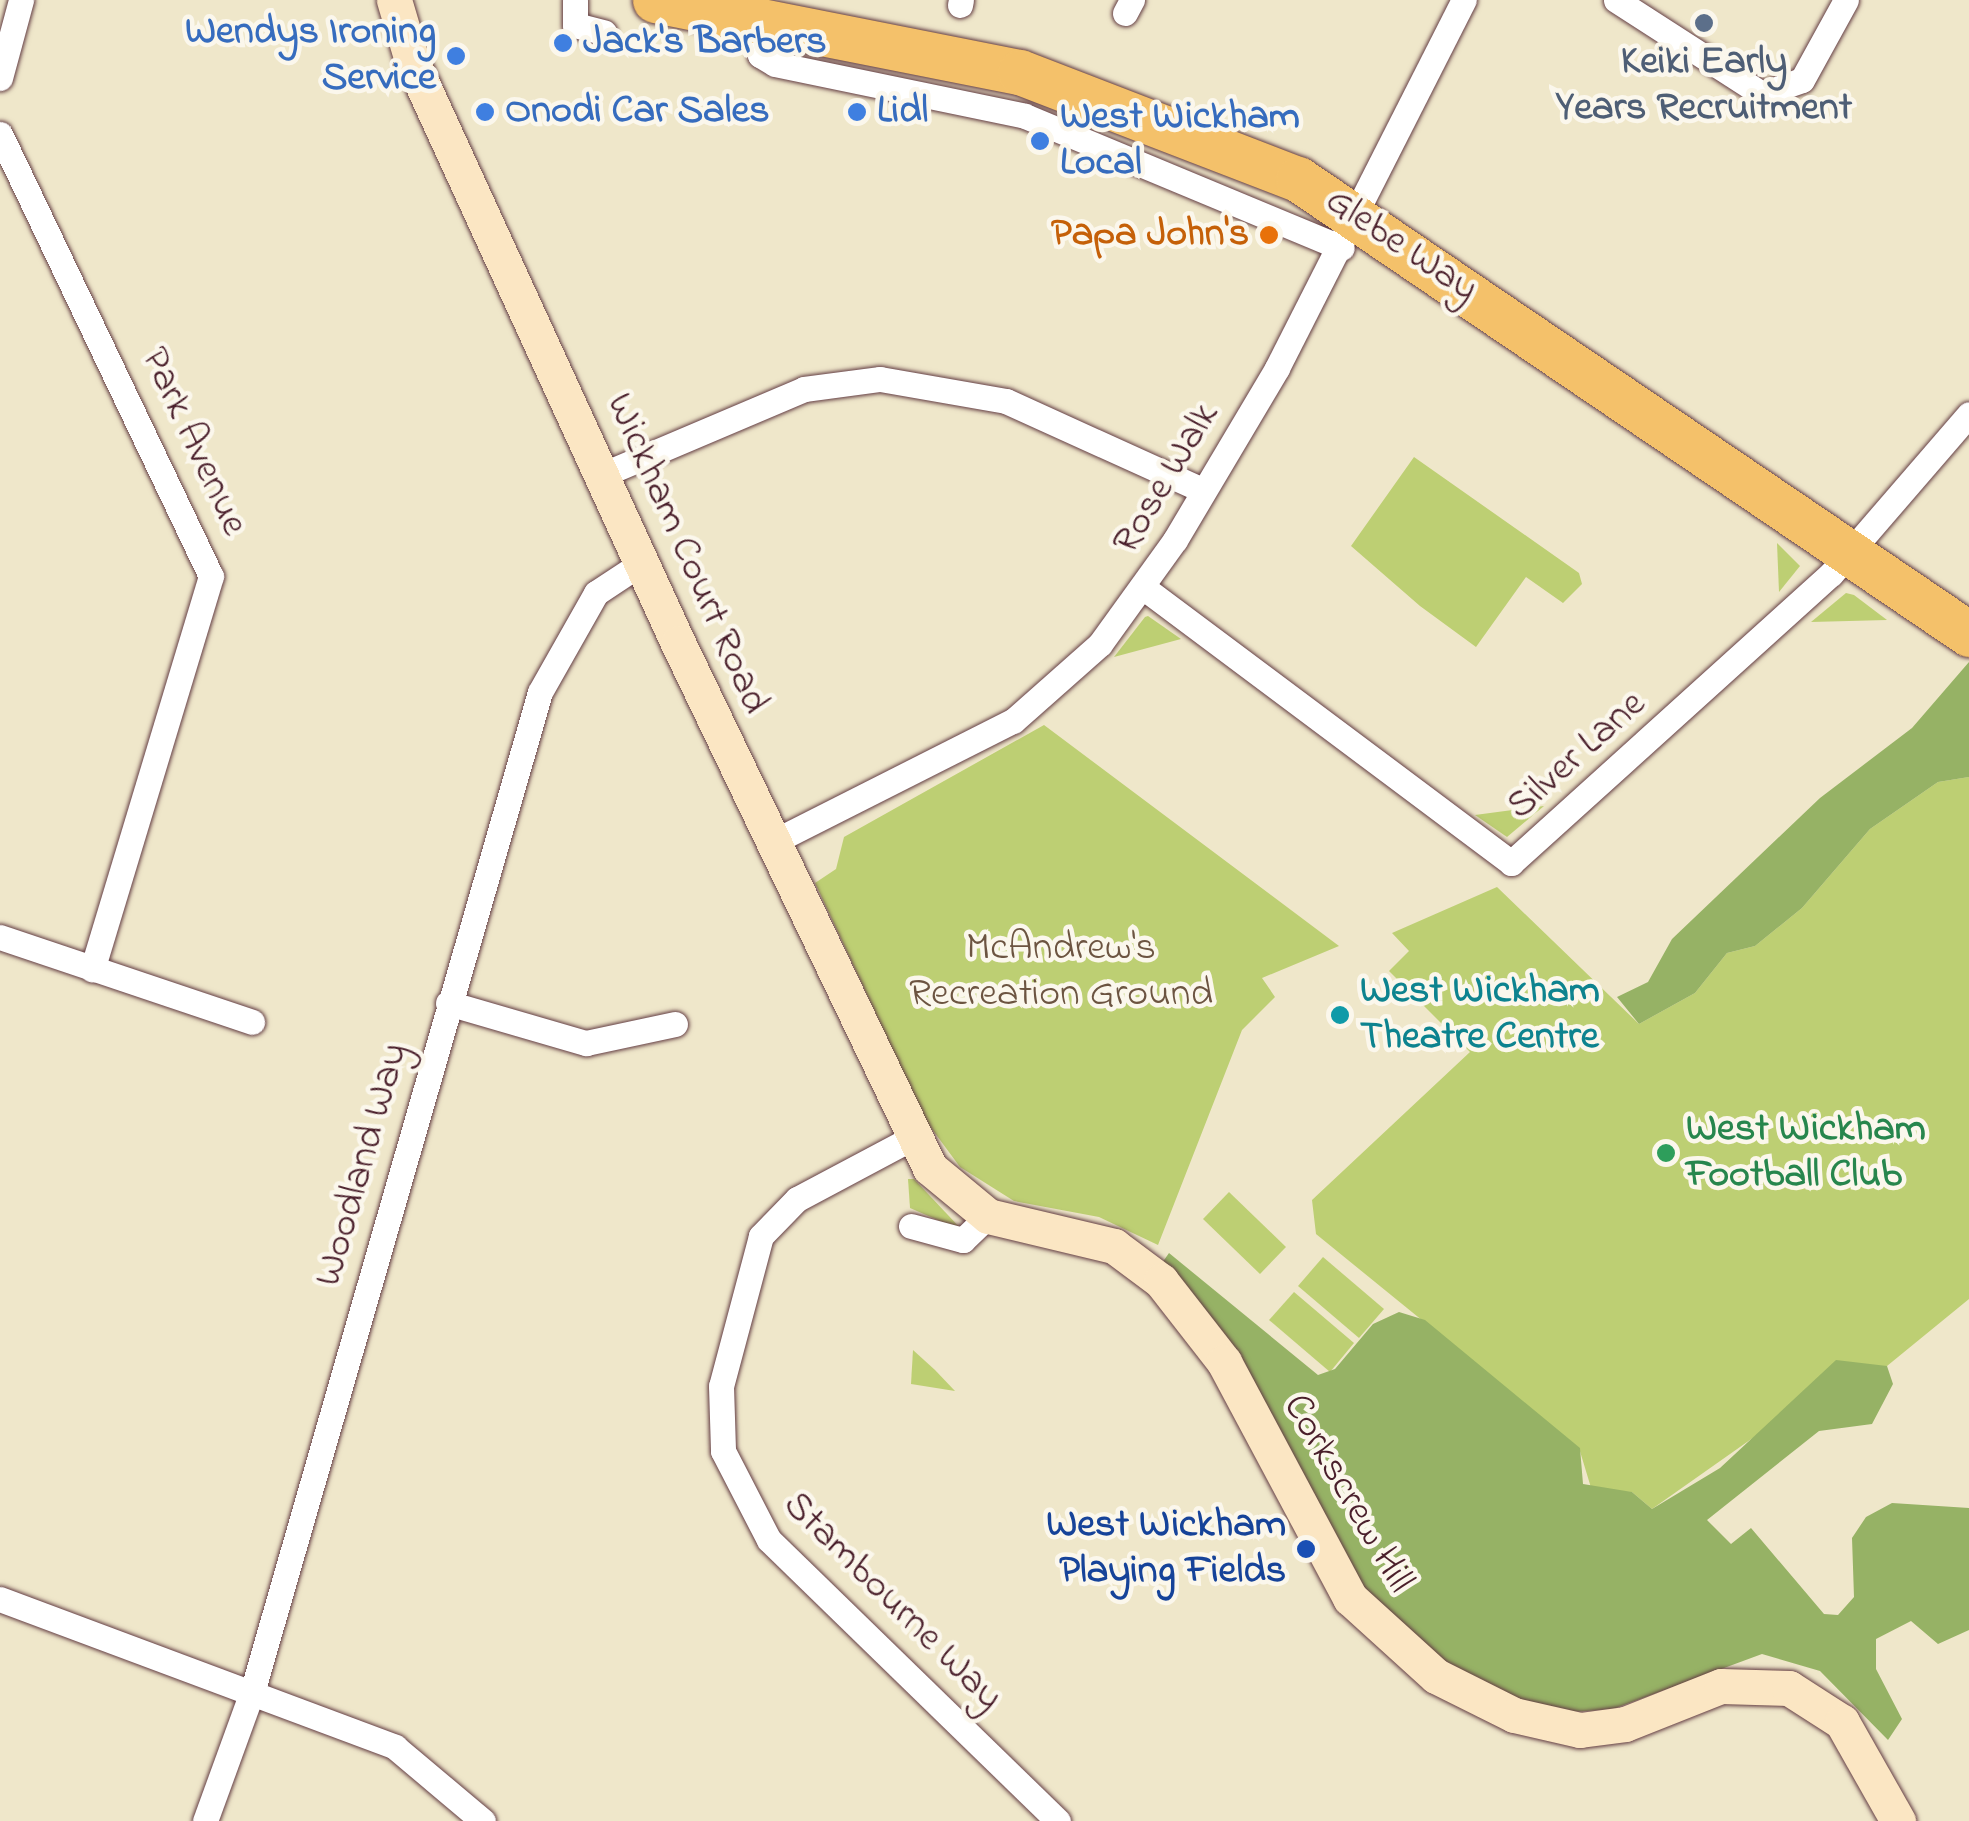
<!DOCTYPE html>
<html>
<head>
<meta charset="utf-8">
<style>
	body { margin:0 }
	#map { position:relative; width:1969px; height:1821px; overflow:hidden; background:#efe7ca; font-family:"Indie Flower",sans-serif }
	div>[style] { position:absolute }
	.green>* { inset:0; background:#bdcf73 }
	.forest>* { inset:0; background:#96b265 }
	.roads { filter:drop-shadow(0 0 2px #633d43) drop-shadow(0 0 2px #633d43) }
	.street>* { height:25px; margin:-12.5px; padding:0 12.5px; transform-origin:12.5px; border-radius:12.5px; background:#fff }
	.secondary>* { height:35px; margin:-17.5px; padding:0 17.5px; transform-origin:17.5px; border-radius:17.5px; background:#fbe6c3 }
	.highway>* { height:45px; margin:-22.5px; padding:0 22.5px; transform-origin:22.5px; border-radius:22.5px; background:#f4c16a }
	.dots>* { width:28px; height:28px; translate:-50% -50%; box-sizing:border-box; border:5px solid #fbf7ec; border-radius:50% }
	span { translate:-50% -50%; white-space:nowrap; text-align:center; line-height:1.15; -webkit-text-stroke:9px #fbf7ec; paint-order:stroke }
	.shop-label { font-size:40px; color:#366cbe; font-weight:700 }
	.right { translate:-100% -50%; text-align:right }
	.left { translate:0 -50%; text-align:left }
	.service-label { font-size:40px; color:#4e5e75; font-weight:700 }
	.food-label { font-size:40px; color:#c56008; font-weight:700 }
	.street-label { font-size:40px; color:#4a1f2b }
	.park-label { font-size:40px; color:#6c5441 }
	.culture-label { font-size:40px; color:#0d838f; font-weight:700 }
	.leisure-label { font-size:40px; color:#27864d; font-weight:700 }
	.transit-label { font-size:40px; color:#164399; font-weight:700 }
</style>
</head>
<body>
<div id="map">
	<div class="green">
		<i style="clip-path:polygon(1414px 457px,1579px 573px,1582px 584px,1563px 603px,1526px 577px,1476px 647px,1420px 606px,1351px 546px)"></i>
		<i style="clip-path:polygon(1777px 543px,1800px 566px,1779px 592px)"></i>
		<i style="clip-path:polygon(1846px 593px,1854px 595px,1887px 620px,1811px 622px)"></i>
		<i style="clip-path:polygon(1148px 616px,1181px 639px,1114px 657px,1145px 617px)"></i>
		<i style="clip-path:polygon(1044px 725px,1339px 946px,1262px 978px,1275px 997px,1242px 1030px,1158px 1245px,1099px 1217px,1014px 1201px,960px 1167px,926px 1121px,815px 883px,836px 869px,844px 837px)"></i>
		<i style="clip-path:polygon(1969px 777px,1969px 1299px,1887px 1366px,1757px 1435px,1652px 1509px,1632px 1492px,1592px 1491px,1579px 1448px,1316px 1234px,1312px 1200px,1470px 1052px,1389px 971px,1409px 951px,1392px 933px,1497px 887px,1639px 1024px,1695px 993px,1727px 953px,1755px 946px,1802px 908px,1870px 829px,1938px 782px)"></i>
		<i style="clip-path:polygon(1544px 806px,1507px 837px,1475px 815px,1505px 811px)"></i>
		<i style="clip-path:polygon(908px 1179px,914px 1179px,963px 1231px,910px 1208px)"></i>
		<i style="clip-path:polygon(1229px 1192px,1286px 1247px,1260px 1274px,1203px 1219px)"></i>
		<i style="clip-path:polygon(1323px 1257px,1384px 1309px,1359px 1338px,1298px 1286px)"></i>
		<i style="clip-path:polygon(1294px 1292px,1354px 1343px,1330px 1372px,1269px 1320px)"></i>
		<i style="clip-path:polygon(913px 1350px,935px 1370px,955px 1391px,911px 1384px)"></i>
	</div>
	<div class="forest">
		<i style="clip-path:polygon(1969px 662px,1969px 777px,1938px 782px,1870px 829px,1802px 908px,1755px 946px,1727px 953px,1695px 993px,1639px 1024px,1617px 997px,1648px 982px,1672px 939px,1820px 798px,1912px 728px)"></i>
		<i style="clip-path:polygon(1169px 1253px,1318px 1375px,1335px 1369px,1373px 1324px,1399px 1312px,1425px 1320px,1580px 1448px,1583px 1484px,1632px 1492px,1652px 1509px,1720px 1468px,1836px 1360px,1887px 1366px,1893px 1384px,1872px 1424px,1819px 1431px,1707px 1520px,1731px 1544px,1751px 1528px,1824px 1614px,1838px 1615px,1854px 1597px,1852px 1538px,1866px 1517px,1892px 1503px,1969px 1508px,1969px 1630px,1938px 1644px,1911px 1621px,1876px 1639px,1876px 1669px,1902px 1719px,1888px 1740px,1820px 1671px,1762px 1654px,1613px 1709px,1572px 1712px,1513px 1698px,1441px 1662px,1354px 1587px,1162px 1263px)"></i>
	</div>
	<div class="roads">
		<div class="street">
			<i style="left:575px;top:0;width:25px;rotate:90deg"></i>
			<i style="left:575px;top:25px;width:30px;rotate:14deg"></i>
			<i style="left:1616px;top:0;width:174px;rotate:32.8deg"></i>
			<i style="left:1762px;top:94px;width:42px;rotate:-19.3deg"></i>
			<i style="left:1802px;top:80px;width:91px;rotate:-61.2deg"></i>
			<i style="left:960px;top:5px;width:5px;rotate:-79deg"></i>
			<i style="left:1125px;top:13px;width:15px;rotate:-62deg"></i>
			<i style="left:758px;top:18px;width:37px;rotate:87deg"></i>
			<i style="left:760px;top:55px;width:17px;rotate:31deg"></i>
			<i style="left:775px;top:64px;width:255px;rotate:11.7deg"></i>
			<i style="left:1025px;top:116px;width:343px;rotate:22.6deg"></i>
			<i style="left:0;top:78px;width:81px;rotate:-74.9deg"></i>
			<i style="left:0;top:134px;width:490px;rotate:64.5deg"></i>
			<i style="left:211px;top:576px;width:411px;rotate:106.8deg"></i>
			<i style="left:604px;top:474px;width:217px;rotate:-23deg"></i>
			<i style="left:804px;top:389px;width:77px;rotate:-7.5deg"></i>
			<i style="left:880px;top:379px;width:128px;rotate:9.9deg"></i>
			<i style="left:1006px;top:401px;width:217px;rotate:24.4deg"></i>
			<i style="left:1144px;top:588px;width:459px;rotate:36.8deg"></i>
			<i style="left:1511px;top:863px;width:431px;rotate:-42.1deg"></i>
			<i style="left:1831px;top:574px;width:211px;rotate:-49.2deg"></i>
			<i style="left:771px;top:843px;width:271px;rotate:-26.8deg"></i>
			<i style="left:1013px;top:721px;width:116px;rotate:-41.5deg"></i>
			<i style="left:1100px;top:644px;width:128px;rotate:-54.2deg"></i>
			<i style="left:1175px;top:540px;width:200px;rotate:-59.3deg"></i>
			<i style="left:1277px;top:368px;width:413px;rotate:-63.1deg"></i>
			<i style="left:0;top:937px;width:266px;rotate:18.6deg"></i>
			<i style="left:448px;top:1003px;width:144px;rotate:16.2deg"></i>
			<i style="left:586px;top:1043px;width:91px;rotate:-12.1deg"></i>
			<i style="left:910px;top:1139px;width:128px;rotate:152deg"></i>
			<i style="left:797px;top:1199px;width:52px;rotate:134.2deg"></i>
			<i style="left:761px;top:1236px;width:155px;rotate:104.9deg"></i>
			<i style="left:721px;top:1386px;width:65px;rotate:88.2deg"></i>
			<i style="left:723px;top:1451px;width:100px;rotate:62.7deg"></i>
			<i style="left:769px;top:1540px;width:403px;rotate:44.2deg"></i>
			<i style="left:911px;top:1226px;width:54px;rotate:15.1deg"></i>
			<i style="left:963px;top:1240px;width:35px;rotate:-44deg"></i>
			<i style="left:0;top:1599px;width:422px;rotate:20.5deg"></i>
			<i style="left:395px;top:1747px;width:115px;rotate:40.1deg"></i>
			<i style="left:205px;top:1821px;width:140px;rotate:-70deg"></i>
			<i style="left:253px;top:1689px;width:1037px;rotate:-73.94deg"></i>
			<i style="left:540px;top:692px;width:114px;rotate:-60.5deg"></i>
			<i style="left:596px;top:593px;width:56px;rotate:-33.4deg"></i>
		</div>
		<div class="secondary">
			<i style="left:394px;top:0;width:67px;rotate:73.5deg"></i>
			<i style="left:413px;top:64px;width:637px;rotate:65.41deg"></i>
			<i style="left:678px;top:643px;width:582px;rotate:64.36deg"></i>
			<i style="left:930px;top:1168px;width:75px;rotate:39.6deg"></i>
			<i style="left:988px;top:1216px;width:130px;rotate:13.4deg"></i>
			<i style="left:1114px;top:1246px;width:59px;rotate:36.7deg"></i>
			<i style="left:1161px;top:1281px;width:103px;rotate:52.1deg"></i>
			<i style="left:1224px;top:1362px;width:268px;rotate:61.9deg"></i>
			<i style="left:1350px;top:1598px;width:116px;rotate:42.2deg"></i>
			<i style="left:1436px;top:1676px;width:87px;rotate:26.6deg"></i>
			<i style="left:1514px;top:1715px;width:68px;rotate:12.8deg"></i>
			<i style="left:1580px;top:1730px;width:45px;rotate:-7.6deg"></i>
			<i style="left:1625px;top:1724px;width:103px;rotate:-21.6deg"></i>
			<i style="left:1721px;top:1686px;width:68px;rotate:1.7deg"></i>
			<i style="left:1789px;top:1688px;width:63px;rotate:32.7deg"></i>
			<i style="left:1842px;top:1722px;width:114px;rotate:60.5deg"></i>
		</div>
		<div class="highway">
			<i style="left:655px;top:0;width:372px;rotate:11.2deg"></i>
			<i style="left:1020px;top:72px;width:298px;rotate:21.1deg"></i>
			<i style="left:1298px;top:179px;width:811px;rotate:34.14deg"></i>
		</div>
	</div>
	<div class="dots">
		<i style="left:1704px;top:23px;background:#5c6f8a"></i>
		<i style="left:563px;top:43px;background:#3f7fe0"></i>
		<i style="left:456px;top:56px;background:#3f7fe0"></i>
		<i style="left:485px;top:112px;background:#3f7fe0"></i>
		<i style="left:857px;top:112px;background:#3f7fe0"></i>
		<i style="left:1040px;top:141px;background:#3f7fe0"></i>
		<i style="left:1269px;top:235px;background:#e8710a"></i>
		<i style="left:1340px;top:1015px;background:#0f9aa8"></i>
		<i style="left:1666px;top:1153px;background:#2e9e5b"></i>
		<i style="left:1306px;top:1549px;background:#1a4fb4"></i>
	</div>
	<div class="shop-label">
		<span class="right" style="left:436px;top:56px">Wendys Ironing<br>Service</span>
		<span class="left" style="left:583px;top:43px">Jack's Barbers</span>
		<span class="left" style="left:505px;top:112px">Onodi Car Sales</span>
		<span class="left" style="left:877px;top:112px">Lidl</span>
		<span class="left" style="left:1060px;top:141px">West Wickham<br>Local</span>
	</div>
	<div class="service-label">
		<span style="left:1704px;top:86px">Keiki Early<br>Years Recruitment</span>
	</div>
	<div class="food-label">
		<span class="right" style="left:1249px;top:235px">Papa John's</span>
	</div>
	<div class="street-label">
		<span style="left:1401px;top:246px;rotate:34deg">Glebe Way</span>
		<span style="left:193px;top:442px;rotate:65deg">Park Avenue</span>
		<span style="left:1167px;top:479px;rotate:-59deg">Rose Walk</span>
		<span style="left:686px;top:554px;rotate:66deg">Wickham Court Road</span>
		<span style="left:1577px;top:756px;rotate:-42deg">Silver Lane</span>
		<span style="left:363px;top:1165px;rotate:-74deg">Woodland Way</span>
		<span style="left:1347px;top:1494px;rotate:60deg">Corkscrew Hill</span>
		<span style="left:892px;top:1602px;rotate:45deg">Stambourne Way</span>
	</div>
	<div class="park-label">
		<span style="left:1061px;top:972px">McAndrew's<br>Recreation Ground</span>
	</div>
	<div class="culture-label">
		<span class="left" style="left:1360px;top:1015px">West Wickham<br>Theatre Centre</span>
	</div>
	<div class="leisure-label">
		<span class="left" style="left:1686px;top:1153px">West Wickham<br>Football Club</span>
	</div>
	<div class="transit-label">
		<span class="right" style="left:1286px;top:1549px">West Wickham<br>Playing Fields</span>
	</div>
</div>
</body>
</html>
